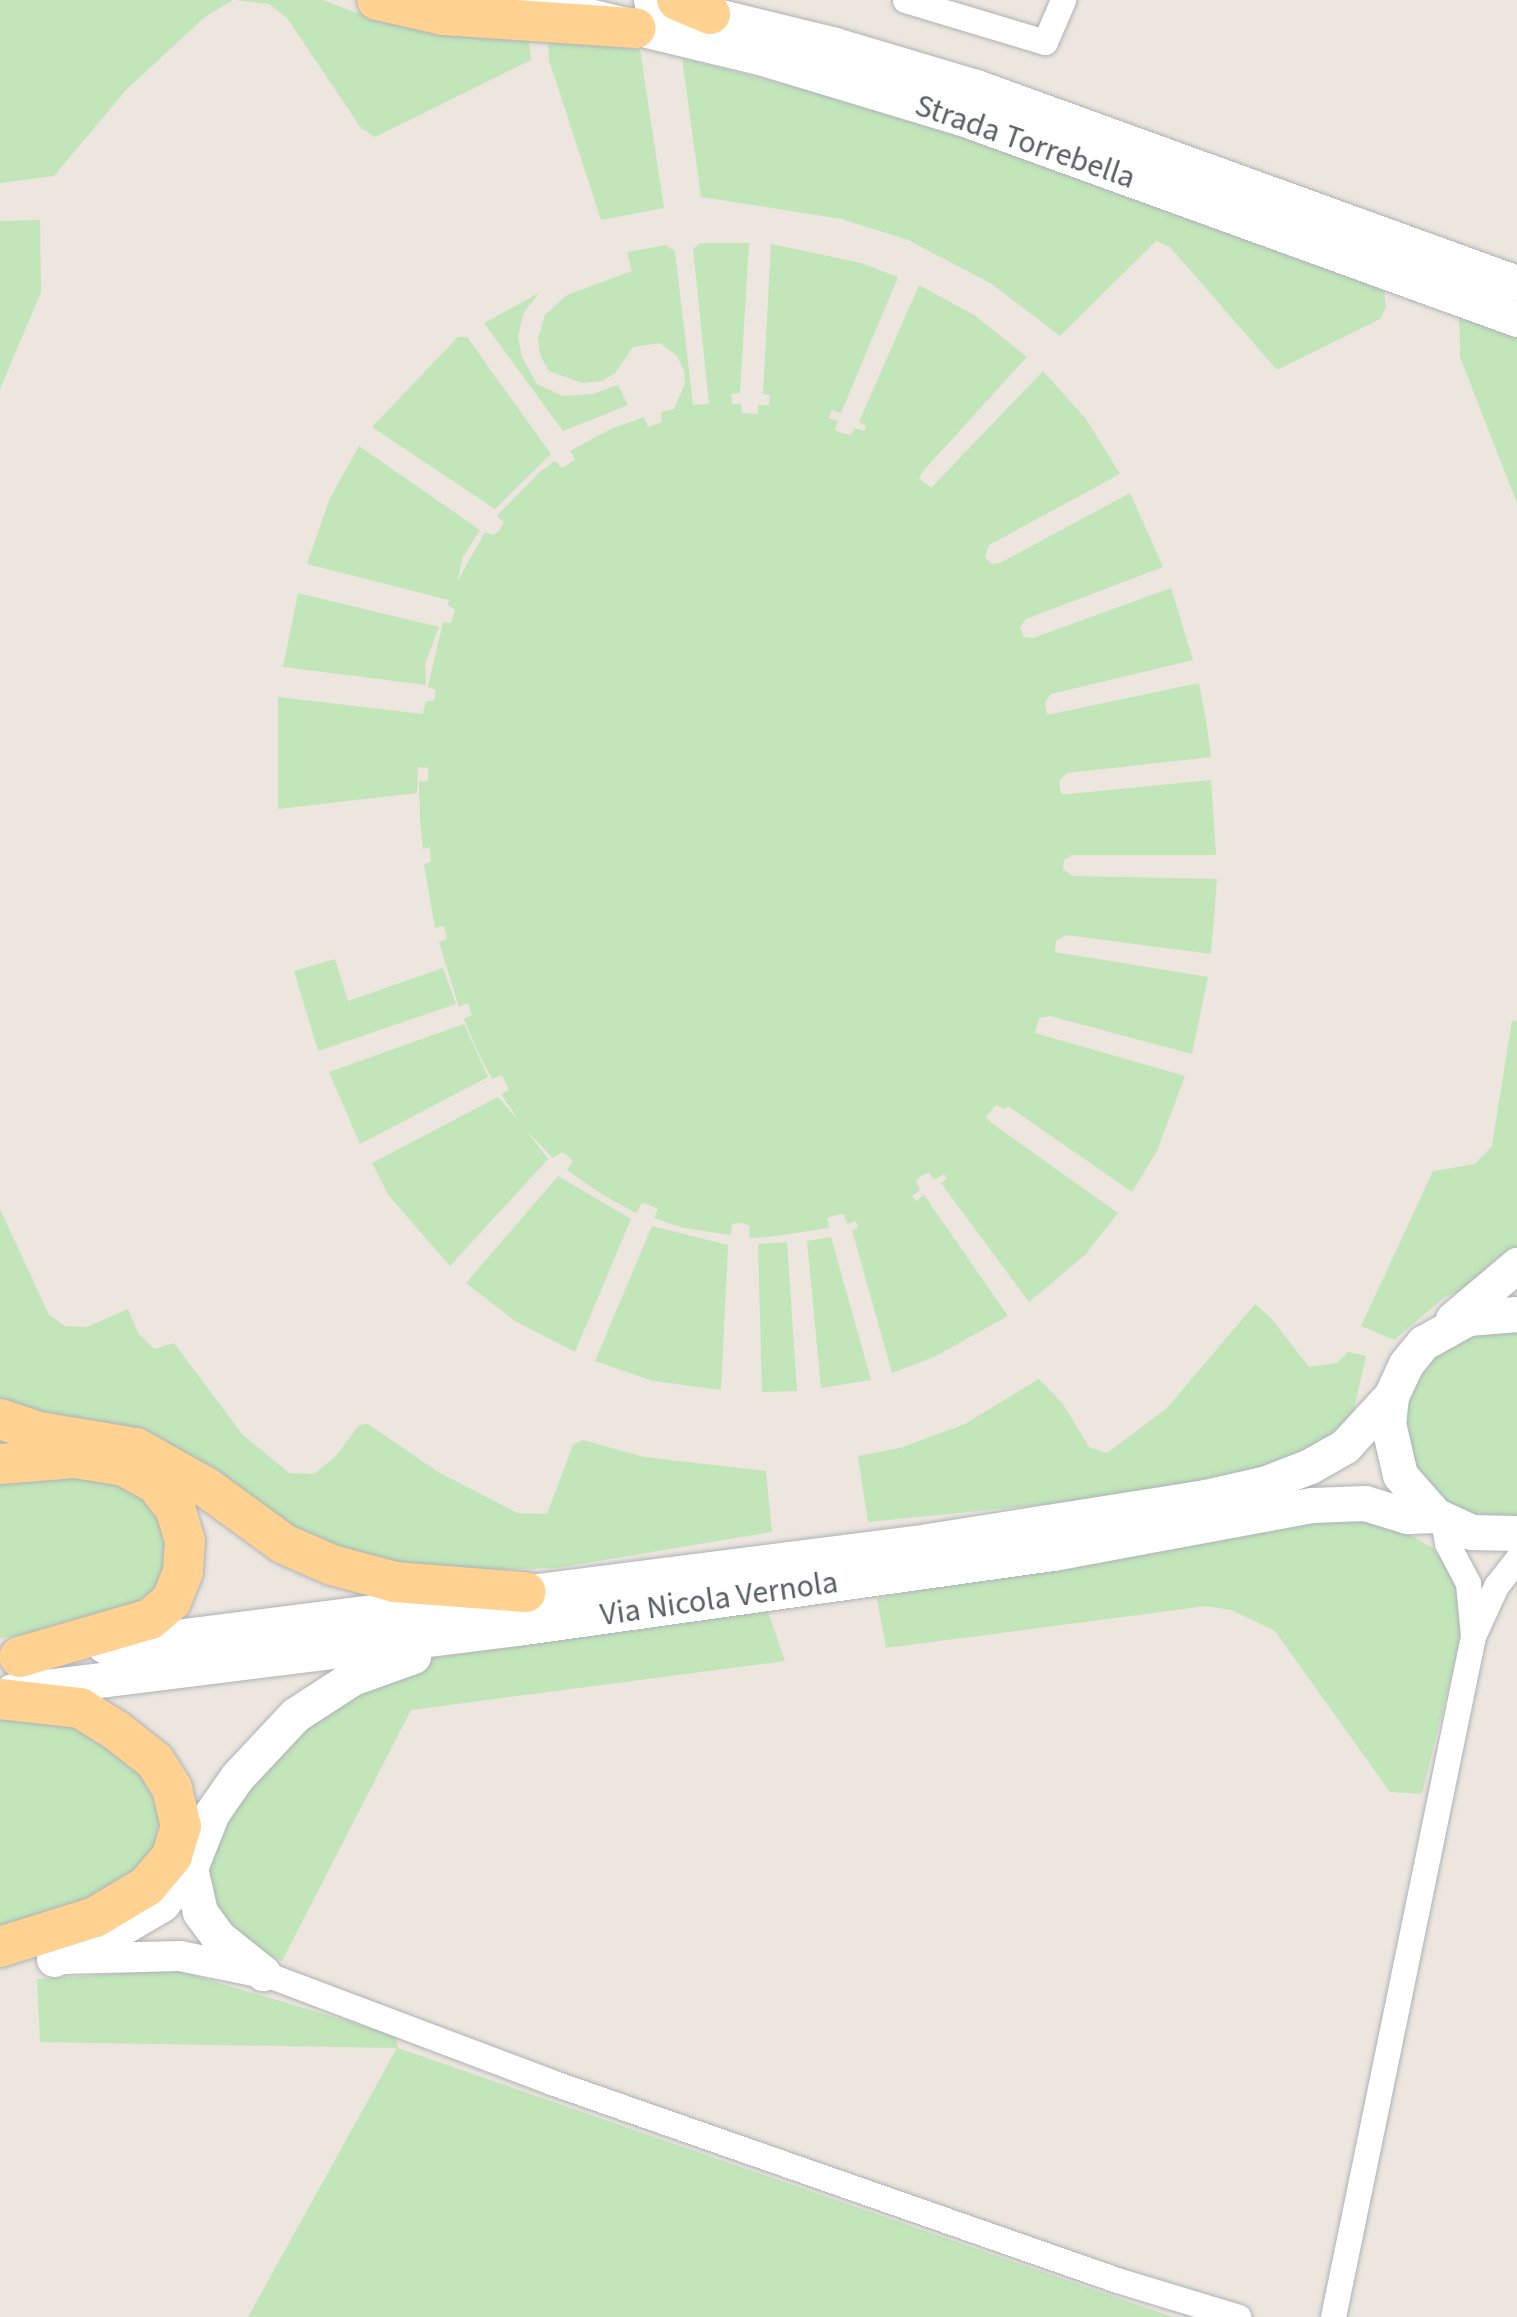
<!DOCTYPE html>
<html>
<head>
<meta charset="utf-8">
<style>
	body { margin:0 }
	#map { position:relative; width:1517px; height:2317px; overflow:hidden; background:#ece6df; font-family:"Source Sans 3",sans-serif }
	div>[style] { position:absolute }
	.green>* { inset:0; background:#c2e5ba }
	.roads { filter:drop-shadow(0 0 2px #adb2b6) drop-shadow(0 0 2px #adb2b6) }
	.minor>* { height:25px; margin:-12.5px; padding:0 12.5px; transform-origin:12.5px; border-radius:12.5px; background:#fff }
	.tertiary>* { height:30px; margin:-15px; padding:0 15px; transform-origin:15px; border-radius:15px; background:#fff }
	.secondary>* { height:35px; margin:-17.5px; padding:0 17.5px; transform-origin:17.5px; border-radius:17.5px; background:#fff }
	.trunk>* { height:40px; margin:-20px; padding:0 20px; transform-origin:20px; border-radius:20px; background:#ffd292 }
	span { translate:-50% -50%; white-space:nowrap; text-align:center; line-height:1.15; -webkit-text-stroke:8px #fff; paint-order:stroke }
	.street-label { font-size:32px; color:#585e61 }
</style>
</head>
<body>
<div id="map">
	<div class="green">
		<i style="clip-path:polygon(0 0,233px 0,205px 17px,126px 90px,54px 176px,0 183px)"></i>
		<i style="clip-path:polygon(235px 0,323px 0,354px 12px,421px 27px,529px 39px,531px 60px,375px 137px,361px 128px,287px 18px,269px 4px)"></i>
		<i style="clip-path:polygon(548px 39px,640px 50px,664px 208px,601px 220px,549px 60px)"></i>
		<i style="clip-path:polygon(682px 58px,818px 93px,981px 143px,1384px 289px,1386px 307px,1380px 319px,1277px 370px,1170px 247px,1156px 241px,1060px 336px,992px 284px,908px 240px,842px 219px,701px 197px)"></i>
		<i style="clip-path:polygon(40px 220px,41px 292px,0 389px,0 221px)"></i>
		<i style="clip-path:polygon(700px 243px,749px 243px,740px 393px,731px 394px,732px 404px,741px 404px,742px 413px,758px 414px,758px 405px,769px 405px,770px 395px,763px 394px,771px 244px,861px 263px,898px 277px,841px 413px,832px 410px,829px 418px,838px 421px,835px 430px,842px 433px,851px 435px,854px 428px,864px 431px,866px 426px,859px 422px,919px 285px,974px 315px,1027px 357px,924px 470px,919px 478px,931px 488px,1043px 371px,1086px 419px,1120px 474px,989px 545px,985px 557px,991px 564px,1000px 563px,1130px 493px,1163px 567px,1026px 619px,1020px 627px,1024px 637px,1033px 638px,1171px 588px,1193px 660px,1051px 694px,1045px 702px,1047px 715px,1199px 683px,1206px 720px,1211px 757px,1067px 773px,1059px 781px,1061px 794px,1069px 794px,1211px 780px,1216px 855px,1072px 855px,1064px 860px,1063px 869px,1072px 876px,1217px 879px,1211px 954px,1066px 935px,1056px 941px,1055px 952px,1208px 977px,1192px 1054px,1050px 1016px,1039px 1018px,1035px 1033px,1185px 1076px,1157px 1151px,1132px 1192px,1008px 1106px,1005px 1109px,996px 1105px,986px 1117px,993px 1124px,1118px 1213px,1085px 1255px,1029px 1302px,941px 1183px,947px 1179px,944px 1174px,934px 1180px,929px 1172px,920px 1177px,916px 1181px,920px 1190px,912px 1196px,916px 1201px,924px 1195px,1008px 1316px,934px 1357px,892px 1373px,852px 1230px,858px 1228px,856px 1221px,847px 1224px,844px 1214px,836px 1215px,827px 1218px,829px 1228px,769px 1237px,749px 1238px,750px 1226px,743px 1223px,732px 1224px,731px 1235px,684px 1228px,654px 1218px,658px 1209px,647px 1204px,642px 1203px,636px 1213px,603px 1195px,567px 1170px,573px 1161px,568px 1156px,562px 1152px,553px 1158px,526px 1130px,548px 1159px,450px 1266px,389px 1196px,372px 1163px,498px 1097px,520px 1122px,501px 1094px,509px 1090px,502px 1075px,492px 1079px,479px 1054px,464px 1019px,472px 1015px,468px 1003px,459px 1007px,439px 942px,447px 939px,444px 926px,435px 928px,424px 864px,431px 862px,430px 847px,423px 849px,420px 820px,419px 782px,428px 781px,428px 768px,418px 767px,417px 793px,278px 809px,278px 697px,423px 714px,426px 701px,434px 701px,436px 690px,428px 687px,443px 622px,451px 623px,455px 610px,448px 605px,449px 600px,307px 564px,330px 498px,359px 446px,480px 530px,463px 557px,457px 582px,485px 532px,493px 535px,499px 531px,504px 522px,497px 516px,541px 471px,555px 461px,562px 468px,569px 464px,575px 459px,570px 451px,611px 429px,644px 417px,648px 427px,662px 422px,661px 412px,674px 409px,685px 384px,684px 371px,677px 356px,660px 343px,633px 347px,615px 373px,602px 381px,582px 383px,549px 371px,540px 355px,538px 338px,545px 315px,567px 295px,632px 271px,627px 252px,666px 245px,675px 251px,693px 405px,709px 404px,693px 249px)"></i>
		<i style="clip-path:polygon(539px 293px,524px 312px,518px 336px,522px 357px,537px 384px,563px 396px,593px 394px,618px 385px,628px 405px,563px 431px,484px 323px)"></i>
		<i style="clip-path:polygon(1459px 312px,1517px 338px,1517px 503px,1460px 357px)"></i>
		<i style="clip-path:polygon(458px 337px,467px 337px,551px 454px,495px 509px,372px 427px)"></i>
		<i style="clip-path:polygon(298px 593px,439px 627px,425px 664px,426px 685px,283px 667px)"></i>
		<i style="clip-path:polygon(335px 959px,348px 1001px,443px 968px,456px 1004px,318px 1051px,294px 971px)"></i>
		<i style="clip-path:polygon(1512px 1020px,1517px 1022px,1517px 1250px,1480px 1284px,1445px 1297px,1394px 1340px,1361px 1326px,1433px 1171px,1475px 1164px,1492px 1146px)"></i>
		<i style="clip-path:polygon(464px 1024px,488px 1077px,360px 1144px,329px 1072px)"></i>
		<i style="clip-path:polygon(558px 1176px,631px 1219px,575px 1352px,515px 1321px,466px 1283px)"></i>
		<i style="clip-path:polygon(0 1209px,49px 1315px,65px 1326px,87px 1327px,128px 1309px,138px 1333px,154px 1349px,174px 1343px,242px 1434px,289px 1473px,314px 1474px,336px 1456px,359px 1425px,368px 1424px,438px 1472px,518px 1513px,547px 1514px,573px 1445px,583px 1440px,644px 1457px,766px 1471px,772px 1532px,557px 1568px,408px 1572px,346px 1552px,0 1411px)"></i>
		<i style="clip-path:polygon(652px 1226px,728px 1245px,721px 1390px,653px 1381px,595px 1361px)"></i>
		<i style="clip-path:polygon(831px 1237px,871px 1380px,821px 1388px,807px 1241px)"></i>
		<i style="clip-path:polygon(787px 1242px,797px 1391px,762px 1392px,758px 1244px)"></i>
		<i style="clip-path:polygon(1255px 1304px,1271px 1318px,1309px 1367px,1337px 1363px,1348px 1352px,1366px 1356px,1352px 1418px,1312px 1449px,1270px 1465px,1187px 1483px,1069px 1502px,868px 1522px,858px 1456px,900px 1448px,965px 1424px,1039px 1379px,1063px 1404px,1089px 1447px,1107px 1453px,1167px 1408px)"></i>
		<i style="clip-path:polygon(1508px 1329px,1517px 1332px,1517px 1516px,1476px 1520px,1439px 1507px,1419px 1482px,1400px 1417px,1408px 1387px,1428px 1359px,1463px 1334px)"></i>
		<i style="clip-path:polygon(75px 1465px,162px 1500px,167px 1573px,154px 1598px,95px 1628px,0 1638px,0 1471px)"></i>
		<i style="clip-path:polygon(1329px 1518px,1366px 1520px,1409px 1534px,1434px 1549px,1461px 1588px,1463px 1628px,1422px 1794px,1390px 1792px,1275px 1631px,1231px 1610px,1206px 1606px,886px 1648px,877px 1598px)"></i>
		<i style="clip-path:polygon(767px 1609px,785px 1661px,411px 1710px,282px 1961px,247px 1947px,220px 1926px,205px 1858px,242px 1779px,301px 1719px,426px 1659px)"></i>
		<i style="clip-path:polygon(0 1713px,74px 1722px,156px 1786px,159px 1821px,154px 1850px,119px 1892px,0 1936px)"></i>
		<i style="clip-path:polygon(175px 1970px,395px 2035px,398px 2048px,1173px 2317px,248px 2317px,397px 2048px,40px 2042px,37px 1979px)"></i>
	</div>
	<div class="roads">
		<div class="minor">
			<i style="left:905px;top:0;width:146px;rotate:16.7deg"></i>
			<i style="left:1045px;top:42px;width:46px;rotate:-66.8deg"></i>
			<i style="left:1473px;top:1636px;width:55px;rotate:-65.3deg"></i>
			<i style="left:1496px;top:1586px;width:34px;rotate:-52deg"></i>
			<i style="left:263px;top:1973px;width:308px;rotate:20.7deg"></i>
			<i style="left:551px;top:2082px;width:600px;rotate:19.28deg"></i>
			<i style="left:1117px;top:2280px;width:127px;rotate:16.9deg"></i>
			<i style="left:1333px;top:2317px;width:695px;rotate:-78.38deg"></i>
			<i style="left:1473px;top:1636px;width:53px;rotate:-95.4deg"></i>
			<i style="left:1468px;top:1583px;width:45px;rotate:-117.7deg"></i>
			<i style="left:1447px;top:1543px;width:22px;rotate:-100deg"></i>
		</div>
		<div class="tertiary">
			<i style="left:62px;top:1959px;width:118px;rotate:-1.5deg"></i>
			<i style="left:180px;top:1956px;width:85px;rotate:11.6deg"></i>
		</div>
		<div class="secondary">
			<i style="left:522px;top:0;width:248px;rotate:13.5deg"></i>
			<i style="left:763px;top:58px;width:208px;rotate:16.8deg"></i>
			<i style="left:962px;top:118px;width:590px;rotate:19.91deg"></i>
			<i style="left:651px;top:0;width:189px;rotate:13.7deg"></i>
			<i style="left:835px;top:45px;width:147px;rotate:16.6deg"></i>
			<i style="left:976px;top:87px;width:575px;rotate:19.92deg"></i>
			<i style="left:1517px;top:1314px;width:49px;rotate:175.3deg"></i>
			<i style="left:1468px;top:1318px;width:51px;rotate:150.9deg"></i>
			<i style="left:1423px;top:1343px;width:27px;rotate:129deg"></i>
			<i style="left:1406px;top:1364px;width:35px;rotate:115deg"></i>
			<i style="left:1391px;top:1396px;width:27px;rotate:96deg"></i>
			<i style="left:1388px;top:1423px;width:53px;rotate:77deg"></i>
			<i style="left:1400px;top:1475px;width:53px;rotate:48.8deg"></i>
			<i style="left:1435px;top:1515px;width:40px;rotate:25deg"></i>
			<i style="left:1471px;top:1532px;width:46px;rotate:1.2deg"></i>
			<i style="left:1453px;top:1319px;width:84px;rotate:-40.2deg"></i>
			<i style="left:105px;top:1646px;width:817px;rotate:-7.25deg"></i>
			<i style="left:915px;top:1543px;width:294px;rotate:-9deg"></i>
			<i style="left:1205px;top:1497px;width:63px;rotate:-12.9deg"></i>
			<i style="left:1266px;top:1483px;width:47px;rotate:-21.1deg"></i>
			<i style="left:1310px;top:1466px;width:40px;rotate:-29.7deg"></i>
			<i style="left:1345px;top:1446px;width:68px;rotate:-47.4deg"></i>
			<i style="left:12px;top:1691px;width:509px;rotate:-7.11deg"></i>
			<i style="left:517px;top:1628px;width:541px;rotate:-7.97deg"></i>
			<i style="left:1053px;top:1553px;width:263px;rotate:-10.5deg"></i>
			<i style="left:1312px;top:1505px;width:53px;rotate:-2.2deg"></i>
			<i style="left:1365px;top:1503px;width:44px;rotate:17.2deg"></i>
			<i style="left:1407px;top:1516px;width:28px;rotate:-2deg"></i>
			<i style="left:190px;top:1868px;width:45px;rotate:77.2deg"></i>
			<i style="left:200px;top:1912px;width:31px;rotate:54deg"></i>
			<i style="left:218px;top:1937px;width:58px;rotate:38.7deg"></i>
			<i style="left:54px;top:1959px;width:48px;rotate:-21.8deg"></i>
			<i style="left:99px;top:1941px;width:73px;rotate:-30.4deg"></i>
			<i style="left:162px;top:1904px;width:46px;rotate:-52.1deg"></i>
			<i style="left:190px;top:1868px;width:59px;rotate:-68.2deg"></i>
			<i style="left:212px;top:1813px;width:44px;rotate:-55.2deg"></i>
			<i style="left:237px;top:1777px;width:85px;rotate:-46.9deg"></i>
			<i style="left:295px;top:1715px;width:68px;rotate:-33deg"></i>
			<i style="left:352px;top:1678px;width:65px;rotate:-19.8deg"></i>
		</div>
		<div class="trunk">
			<i style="left:377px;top:0;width:68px;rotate:12.8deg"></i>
			<i style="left:443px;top:15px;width:193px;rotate:3.9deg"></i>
			<i style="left:677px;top:0;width:36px;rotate:23deg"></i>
			<i style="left:0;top:1419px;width:41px;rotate:18.4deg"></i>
			<i style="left:39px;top:1432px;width:98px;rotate:9.4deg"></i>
			<i style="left:136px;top:1448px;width:81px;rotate:29.4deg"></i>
			<i style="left:207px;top:1488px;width:95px;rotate:36deg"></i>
			<i style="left:284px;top:1544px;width:52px;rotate:23.6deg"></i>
			<i style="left:332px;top:1565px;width:65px;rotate:15.1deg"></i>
			<i style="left:395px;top:1582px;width:131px;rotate:4.4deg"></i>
			<i style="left:0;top:1464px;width:75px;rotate:-4.6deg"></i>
			<i style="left:75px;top:1458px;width:50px;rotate:9.3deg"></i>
			<i style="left:124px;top:1466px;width:37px;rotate:29deg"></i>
			<i style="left:156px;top:1484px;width:31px;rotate:52deg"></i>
			<i style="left:175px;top:1508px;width:34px;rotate:73deg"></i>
			<i style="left:185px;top:1541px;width:31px;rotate:94deg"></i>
			<i style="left:183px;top:1572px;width:31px;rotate:112deg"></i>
			<i style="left:171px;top:1601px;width:28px;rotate:139deg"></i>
			<i style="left:150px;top:1619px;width:136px;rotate:163.8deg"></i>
			<i style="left:0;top:1699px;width:81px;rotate:6.4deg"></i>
			<i style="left:80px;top:1708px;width:44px;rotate:31.9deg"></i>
			<i style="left:117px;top:1731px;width:48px;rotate:38.3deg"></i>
			<i style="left:155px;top:1761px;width:32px;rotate:58deg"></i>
			<i style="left:172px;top:1788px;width:39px;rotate:77deg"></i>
			<i style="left:181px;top:1826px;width:31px;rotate:107deg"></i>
			<i style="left:172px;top:1856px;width:39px;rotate:130deg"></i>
			<i style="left:147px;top:1886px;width:61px;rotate:149.2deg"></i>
			<i style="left:95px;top:1917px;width:100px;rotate:162.5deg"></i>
		</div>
	</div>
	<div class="street-label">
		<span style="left:1025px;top:142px;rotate:19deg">Strada Torrebella</span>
		<span style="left:719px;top:1599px;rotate:-8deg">Via Nicola Vernola</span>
	</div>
</div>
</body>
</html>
